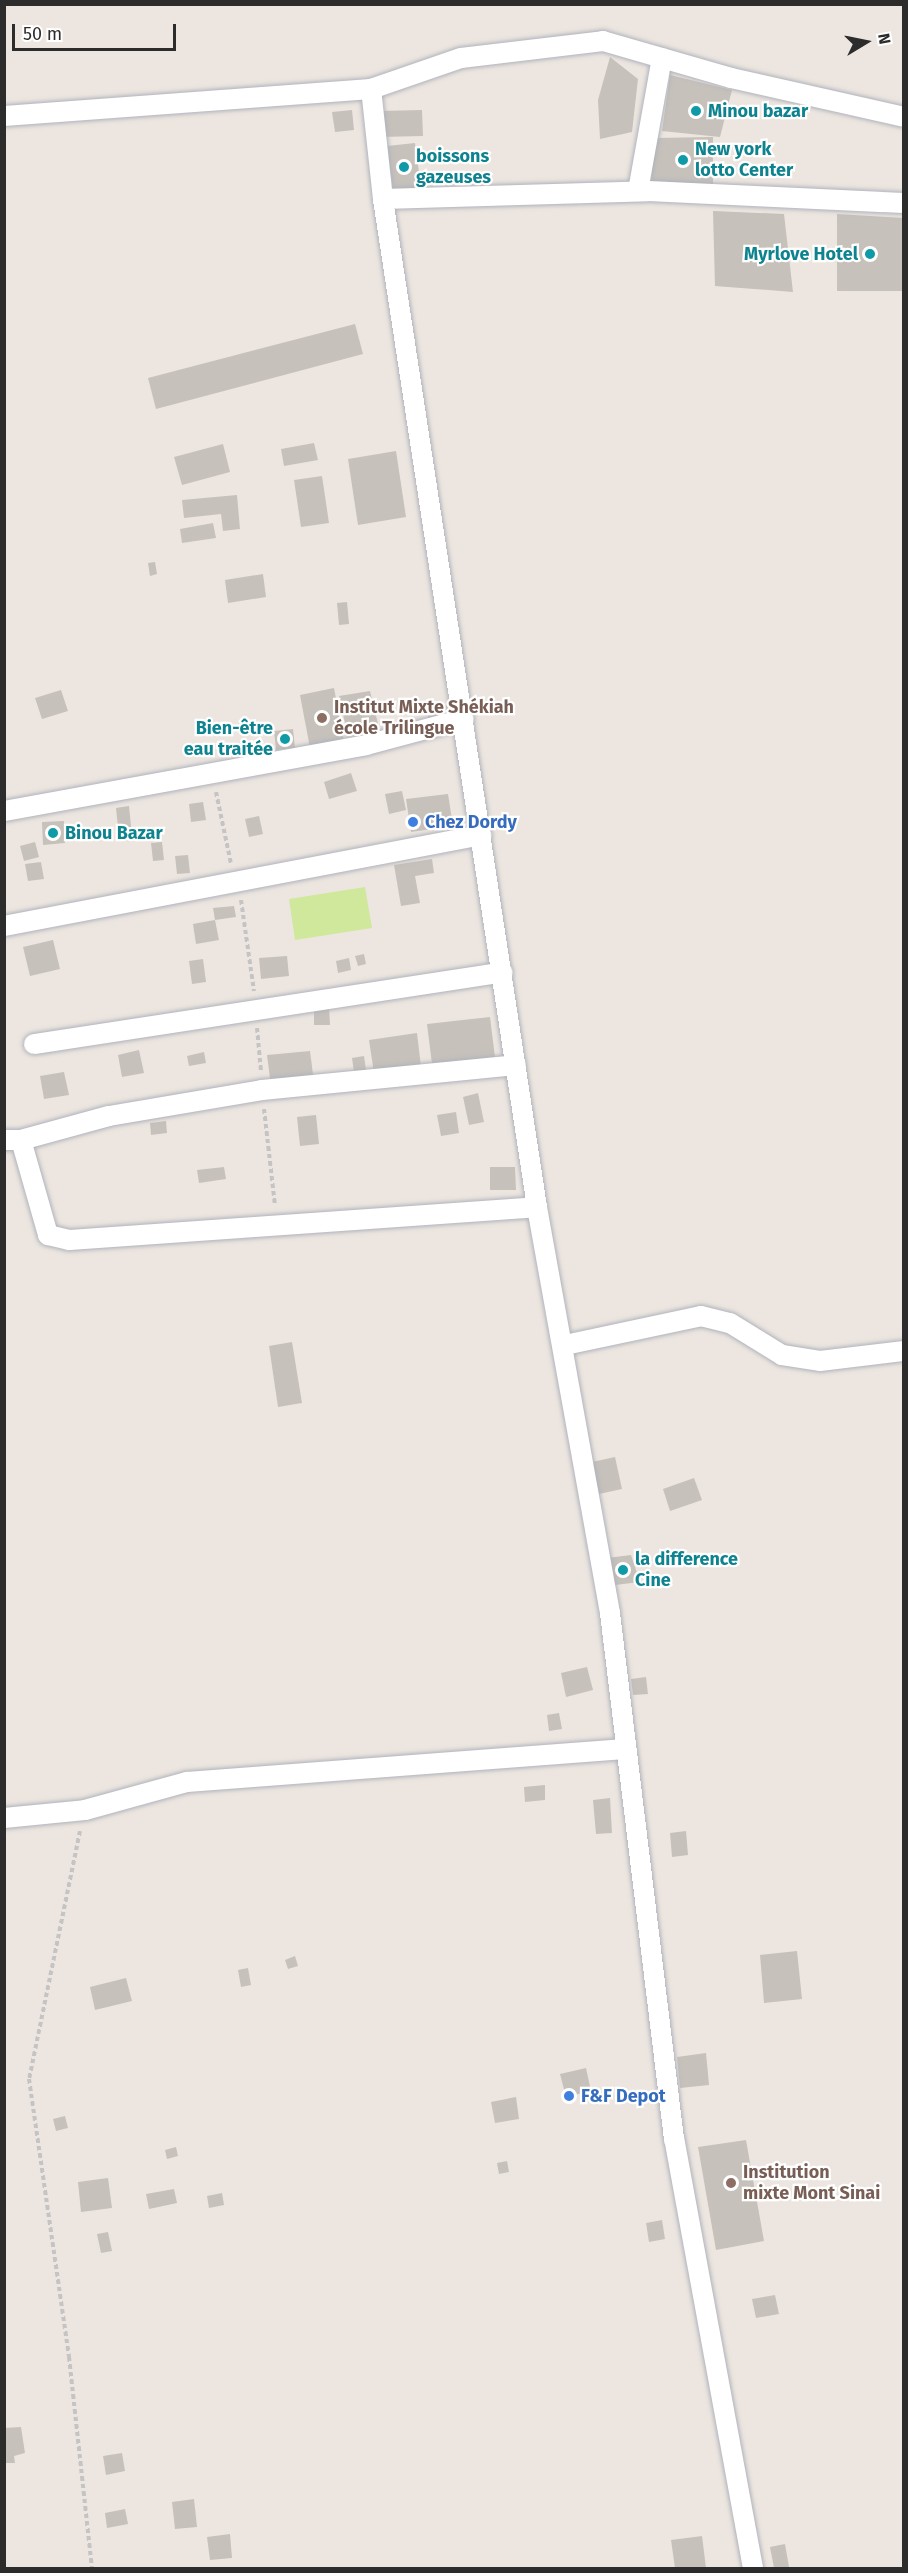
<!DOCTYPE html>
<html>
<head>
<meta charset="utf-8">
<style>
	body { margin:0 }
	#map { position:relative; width:908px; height:2573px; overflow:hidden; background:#ede6e0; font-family:"Fira Sans",sans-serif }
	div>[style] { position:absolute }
	.pitch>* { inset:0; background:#d0e89b }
	.building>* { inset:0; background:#c6c1bb }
	.path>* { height:4px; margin-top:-2px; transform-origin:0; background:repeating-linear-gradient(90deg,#c4c4c4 0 4.5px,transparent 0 7.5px) }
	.roads { filter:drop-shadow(0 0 2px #b0b3bc) drop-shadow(0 0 2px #b0b3bc) }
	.minor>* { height:20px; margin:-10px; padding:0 10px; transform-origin:10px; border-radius:10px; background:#fff }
	.dots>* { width:16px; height:16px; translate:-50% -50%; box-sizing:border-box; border:3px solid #fff; border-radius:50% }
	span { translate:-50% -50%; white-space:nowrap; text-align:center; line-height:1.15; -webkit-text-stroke:4.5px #fff; paint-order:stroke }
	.culture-label { font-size:18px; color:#0d838f; font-weight:700 }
	.left { translate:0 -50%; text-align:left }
	.right { translate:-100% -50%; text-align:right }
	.education-label { font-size:18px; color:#785e54; font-weight:700 }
	.shop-label { font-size:18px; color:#366cbe; font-weight:700 }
	.frame { position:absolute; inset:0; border:6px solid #2c2c2c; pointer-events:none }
	.north { position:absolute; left:836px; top:12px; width:60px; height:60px; -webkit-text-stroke:4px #fff; paint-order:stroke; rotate:80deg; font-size:16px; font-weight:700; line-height:24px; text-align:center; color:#2c2c2c }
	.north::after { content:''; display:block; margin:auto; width:21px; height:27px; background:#2c2c2c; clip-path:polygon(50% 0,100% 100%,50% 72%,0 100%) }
	.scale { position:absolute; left:12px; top:24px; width:164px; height:27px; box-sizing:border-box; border:3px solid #2c2c2c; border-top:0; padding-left:8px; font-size:18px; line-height:21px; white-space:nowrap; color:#2c2c2c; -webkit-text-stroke:4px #fff; paint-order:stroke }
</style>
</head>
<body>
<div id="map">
	<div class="pitch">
		<i style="clip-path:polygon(365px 887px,372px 928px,295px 940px,289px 899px)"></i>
	</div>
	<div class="building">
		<i style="clip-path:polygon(610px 57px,638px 79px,632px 132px,600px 139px,598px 100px)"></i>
		<i style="clip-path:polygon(670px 75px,732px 90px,720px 137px,662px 131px)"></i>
		<i style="clip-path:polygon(352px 110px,354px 130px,335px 132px,332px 112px)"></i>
		<i style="clip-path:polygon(422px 110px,423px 136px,380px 137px,379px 111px)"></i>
		<i style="clip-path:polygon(713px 137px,713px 186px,651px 182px,655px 138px)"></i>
		<i style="clip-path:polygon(415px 143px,421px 187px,393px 190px,387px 146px)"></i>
		<i style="clip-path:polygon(713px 211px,784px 214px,793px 292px,715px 286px)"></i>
		<i style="clip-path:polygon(837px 214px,904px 218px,904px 291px,837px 291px)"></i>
		<i style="clip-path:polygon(355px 324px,363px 354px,156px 409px,148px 378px)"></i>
		<i style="clip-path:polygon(314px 443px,318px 460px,284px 466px,281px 449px)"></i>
		<i style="clip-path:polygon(223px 444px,230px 472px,182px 485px,174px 457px)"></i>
		<i style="clip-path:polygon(396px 451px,406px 517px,358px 525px,348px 459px)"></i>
		<i style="clip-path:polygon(322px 476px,329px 523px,301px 527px,294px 480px)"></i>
		<i style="clip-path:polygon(237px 495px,240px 529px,223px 531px,221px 514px,184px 518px,182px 500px)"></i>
		<i style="clip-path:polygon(213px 523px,216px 538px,182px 543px,180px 529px)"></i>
		<i style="clip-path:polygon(155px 562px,157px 574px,150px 576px,148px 563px)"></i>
		<i style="clip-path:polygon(263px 574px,266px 597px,228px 603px,225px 580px)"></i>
		<i style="clip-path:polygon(347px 602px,349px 624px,339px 625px,337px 603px)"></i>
		<i style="clip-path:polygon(334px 688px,344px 742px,310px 748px,300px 695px)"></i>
		<i style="clip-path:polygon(61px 690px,68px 711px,42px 719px,35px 698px)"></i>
		<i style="clip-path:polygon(370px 691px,379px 728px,348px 737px,339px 696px)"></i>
		<i style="clip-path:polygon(455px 705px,456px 719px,428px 720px,428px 706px)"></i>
		<i style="clip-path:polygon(293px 729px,295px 748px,276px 750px,274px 731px)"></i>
		<i style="clip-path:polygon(351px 773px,357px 791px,329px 799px,324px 782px)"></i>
		<i style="clip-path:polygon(402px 791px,406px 810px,389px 814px,385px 794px)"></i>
		<i style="clip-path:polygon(448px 794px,453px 826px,411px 832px,406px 799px)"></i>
		<i style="clip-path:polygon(203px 802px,206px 820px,191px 822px,189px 804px)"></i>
		<i style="clip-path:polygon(129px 806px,132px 836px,119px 837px,116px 808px)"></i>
		<i style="clip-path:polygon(259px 816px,263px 834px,249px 837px,245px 819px)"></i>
		<i style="clip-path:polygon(64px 821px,65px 843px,43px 845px,42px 822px)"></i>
		<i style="clip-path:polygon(35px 842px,39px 857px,24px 861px,20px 846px)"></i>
		<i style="clip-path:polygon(162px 842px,164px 860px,153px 861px,151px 843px)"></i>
		<i style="clip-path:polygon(188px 855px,190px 873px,177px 874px,175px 856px)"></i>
		<i style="clip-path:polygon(432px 859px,434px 873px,415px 876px,420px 903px,401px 906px,394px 865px)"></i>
		<i style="clip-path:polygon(41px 862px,44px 879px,28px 881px,25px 864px)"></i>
		<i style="clip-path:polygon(234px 906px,236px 917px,215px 920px,213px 908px)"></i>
		<i style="clip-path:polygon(215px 920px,219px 940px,196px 944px,193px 924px)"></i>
		<i style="clip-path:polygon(53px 940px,60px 969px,30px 976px,23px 947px)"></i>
		<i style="clip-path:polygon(364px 954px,366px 964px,358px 966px,355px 956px)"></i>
		<i style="clip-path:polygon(287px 956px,289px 976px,261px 979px,259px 958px)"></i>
		<i style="clip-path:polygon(349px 958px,351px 970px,338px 973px,336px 961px)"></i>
		<i style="clip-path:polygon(203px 959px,206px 982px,192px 984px,189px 961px)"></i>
		<i style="clip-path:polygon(329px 1007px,330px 1025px,314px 1025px,314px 1008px)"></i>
		<i style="clip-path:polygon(490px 1017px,495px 1057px,432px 1064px,427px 1024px)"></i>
		<i style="clip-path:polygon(417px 1033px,421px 1067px,374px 1073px,369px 1040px)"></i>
		<i style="clip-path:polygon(139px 1050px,144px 1073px,122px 1077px,118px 1055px)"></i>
		<i style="clip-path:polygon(310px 1051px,314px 1082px,271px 1086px,267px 1055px)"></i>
		<i style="clip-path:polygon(204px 1052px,206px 1063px,189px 1066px,187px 1056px)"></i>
		<i style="clip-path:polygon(364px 1056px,367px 1077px,355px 1079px,352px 1058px)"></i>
		<i style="clip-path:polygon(64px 1072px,69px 1095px,44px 1099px,40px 1076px)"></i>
		<i style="clip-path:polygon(478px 1093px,484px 1122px,469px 1125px,463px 1097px)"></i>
		<i style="clip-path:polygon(456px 1112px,459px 1133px,441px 1136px,437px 1115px)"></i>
		<i style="clip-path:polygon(316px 1115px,319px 1144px,300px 1146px,297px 1117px)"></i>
		<i style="clip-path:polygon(166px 1121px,167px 1133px,151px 1135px,150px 1123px)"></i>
		<i style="clip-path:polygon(224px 1167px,226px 1179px,199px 1183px,197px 1170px)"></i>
		<i style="clip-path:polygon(490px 1167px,515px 1167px,516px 1190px,490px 1190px)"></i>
		<i style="clip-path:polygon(292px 1342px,302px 1403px,278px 1407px,269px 1346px)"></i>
		<i style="clip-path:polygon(615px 1457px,622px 1489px,599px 1494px,592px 1462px)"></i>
		<i style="clip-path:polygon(694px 1478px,702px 1500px,670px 1511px,663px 1489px)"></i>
		<i style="clip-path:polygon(631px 1555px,640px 1582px,615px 1585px,607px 1558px)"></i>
		<i style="clip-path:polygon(587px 1667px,593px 1690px,566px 1697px,561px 1673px)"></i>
		<i style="clip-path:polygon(646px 1677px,648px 1694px,633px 1695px,631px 1679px)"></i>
		<i style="clip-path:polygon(559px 1713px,562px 1729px,549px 1731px,547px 1715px)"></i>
		<i style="clip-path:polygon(545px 1785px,545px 1800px,525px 1802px,524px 1787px)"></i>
		<i style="clip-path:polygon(610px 1798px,612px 1833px,596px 1834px,593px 1800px)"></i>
		<i style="clip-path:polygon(686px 1831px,688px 1855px,672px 1857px,670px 1833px)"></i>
		<i style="clip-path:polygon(797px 1951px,802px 1999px,764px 2003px,760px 1955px)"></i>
		<i style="clip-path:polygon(295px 1956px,298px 1966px,288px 1969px,285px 1960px)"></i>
		<i style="clip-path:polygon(248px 1968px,251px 1985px,241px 1987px,238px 1970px)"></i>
		<i style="clip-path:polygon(126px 1978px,132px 2001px,95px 2010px,90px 1987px)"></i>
		<i style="clip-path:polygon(706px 2053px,709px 2085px,680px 2088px,677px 2057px)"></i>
		<i style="clip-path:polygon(586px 2068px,591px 2091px,566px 2097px,560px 2074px)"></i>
		<i style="clip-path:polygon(516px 2097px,519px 2119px,495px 2123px,491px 2102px)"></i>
		<i style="clip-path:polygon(65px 2116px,68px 2128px,56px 2131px,53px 2119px)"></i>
		<i style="clip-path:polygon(746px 2140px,764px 2241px,716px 2250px,698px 2147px)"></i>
		<i style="clip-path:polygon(176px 2147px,178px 2156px,167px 2159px,165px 2150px)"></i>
		<i style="clip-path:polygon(507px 2161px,509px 2172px,499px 2174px,497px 2163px)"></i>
		<i style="clip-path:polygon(108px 2178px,112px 2208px,81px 2212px,78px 2182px)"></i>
		<i style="clip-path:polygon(174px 2189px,177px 2203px,149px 2209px,146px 2194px)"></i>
		<i style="clip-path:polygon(222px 2193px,224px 2205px,209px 2208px,207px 2196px)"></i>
		<i style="clip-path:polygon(662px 2220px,665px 2239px,649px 2242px,646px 2223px)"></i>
		<i style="clip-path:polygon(108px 2232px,112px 2251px,101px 2253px,97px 2234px)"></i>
		<i style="clip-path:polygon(775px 2295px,779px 2314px,756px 2318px,752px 2299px)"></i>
		<i style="clip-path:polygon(21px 2427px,25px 2453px,14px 2456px,15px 2463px,5px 2463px,4px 2428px)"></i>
		<i style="clip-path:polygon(122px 2453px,125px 2471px,106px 2475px,103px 2456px)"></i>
		<i style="clip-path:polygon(194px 2499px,197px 2527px,175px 2529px,172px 2502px)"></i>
		<i style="clip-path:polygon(125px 2509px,128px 2524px,107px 2528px,105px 2513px)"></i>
		<i style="clip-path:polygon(230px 2534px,232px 2558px,210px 2560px,207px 2537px)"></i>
		<i style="clip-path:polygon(702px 2536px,706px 2568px,675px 2568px,671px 2540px)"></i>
		<i style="clip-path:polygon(785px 2544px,789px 2567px,774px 2568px,770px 2547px)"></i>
	</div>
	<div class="path">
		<i style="left:216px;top:792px;width:74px;rotate:78.2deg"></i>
		<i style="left:241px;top:900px;width:92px;rotate:81.9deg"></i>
		<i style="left:257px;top:1028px;width:43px;rotate:84.7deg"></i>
		<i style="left:264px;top:1109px;width:97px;rotate:83.5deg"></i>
		<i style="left:80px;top:1831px;width:253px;rotate:101.6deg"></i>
		<i style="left:29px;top:2079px;width:281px;rotate:81.8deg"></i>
		<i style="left:69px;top:2357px;width:212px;rotate:83.8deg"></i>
	</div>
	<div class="roads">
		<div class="minor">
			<i style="left:4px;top:116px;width:368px;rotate:-4.2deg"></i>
			<i style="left:638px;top:191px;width:135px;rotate:-79.8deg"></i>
			<i style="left:383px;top:199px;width:265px;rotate:-1.7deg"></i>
			<i style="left:648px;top:191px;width:256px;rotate:2.7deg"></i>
			<i style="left:4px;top:811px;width:368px;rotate:-10.3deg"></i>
			<i style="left:366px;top:745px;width:101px;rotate:-14.9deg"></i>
			<i style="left:4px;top:926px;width:486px;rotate:-10.8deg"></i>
			<i style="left:34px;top:1044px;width:474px;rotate:-8.7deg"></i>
			<i style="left:4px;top:1140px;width:17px"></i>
			<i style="left:21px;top:1140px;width:99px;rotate:74.1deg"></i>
			<i style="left:48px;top:1235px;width:22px;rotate:13deg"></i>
			<i style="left:69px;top:1240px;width:469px;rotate:-4deg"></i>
			<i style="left:21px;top:1140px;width:91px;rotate:-15.3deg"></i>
			<i style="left:109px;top:1116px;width:155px;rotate:-9.6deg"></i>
			<i style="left:262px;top:1090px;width:255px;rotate:-5.6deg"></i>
			<i style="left:565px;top:1345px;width:139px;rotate:-12deg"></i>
			<i style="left:701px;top:1316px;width:30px;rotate:14deg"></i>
			<i style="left:730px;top:1323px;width:61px;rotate:31.6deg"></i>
			<i style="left:782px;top:1355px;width:38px;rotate:9deg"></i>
			<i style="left:820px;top:1361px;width:85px;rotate:-6.8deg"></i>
			<i style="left:4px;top:1818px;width:81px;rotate:-5.6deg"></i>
			<i style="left:85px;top:1810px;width:106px;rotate:-15.4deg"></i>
			<i style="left:187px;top:1782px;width:439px;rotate:-4.3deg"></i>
			<i style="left:753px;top:2568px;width:436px;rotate:-100.4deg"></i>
			<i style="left:674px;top:2139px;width:530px;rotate:-96.94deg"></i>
			<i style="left:610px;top:1613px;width:413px;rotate:-100.2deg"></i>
			<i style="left:537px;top:1207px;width:1020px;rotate:-98.69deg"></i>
			<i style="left:383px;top:199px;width:111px;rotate:-96.2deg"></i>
			<i style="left:371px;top:89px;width:95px;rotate:-19deg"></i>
			<i style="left:461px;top:58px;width:143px;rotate:-6.8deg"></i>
			<i style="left:603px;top:41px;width:133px;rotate:16.1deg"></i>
			<i style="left:731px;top:78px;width:177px;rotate:12.7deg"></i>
		</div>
	</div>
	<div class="dots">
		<i style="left:696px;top:111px;background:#0f9aa8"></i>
		<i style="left:683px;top:160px;background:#0f9aa8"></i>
		<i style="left:404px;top:167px;background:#0f9aa8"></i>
		<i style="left:870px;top:254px;background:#0f9aa8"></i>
		<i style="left:322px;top:718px;background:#8d6e63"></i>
		<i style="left:285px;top:739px;background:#0f9aa8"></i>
		<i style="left:413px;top:822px;background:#3f7fe0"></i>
		<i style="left:53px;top:833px;background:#0f9aa8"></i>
		<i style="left:623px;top:1570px;background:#0f9aa8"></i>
		<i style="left:569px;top:2096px;background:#3f7fe0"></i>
		<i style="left:731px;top:2183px;background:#8d6e63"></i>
	</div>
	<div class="culture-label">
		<span class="left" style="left:708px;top:111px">Minou bazar</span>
		<span class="left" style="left:695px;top:160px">New york<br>lotto Center</span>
		<span class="left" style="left:416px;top:167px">boissons<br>gazeuses</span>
		<span class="right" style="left:858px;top:254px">Myrlove Hotel</span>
		<span class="right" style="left:273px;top:739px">Bien-être<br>eau traitée</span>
		<span class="left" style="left:65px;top:833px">Binou Bazar</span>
		<span class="left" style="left:635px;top:1570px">la difference<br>Cine</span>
	</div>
	<div class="education-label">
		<span class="left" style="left:334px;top:718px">Institut Mixte Shékiah<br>école Trilingue</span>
		<span class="left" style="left:743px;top:2183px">Institution<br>mixte Mont Sinai</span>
	</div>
	<div class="shop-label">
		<span class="left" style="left:425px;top:822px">Chez Dordy</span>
		<span class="left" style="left:581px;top:2096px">F&amp;F Depot</span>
	</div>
	<div class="frame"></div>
	<div class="north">N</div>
	<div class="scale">50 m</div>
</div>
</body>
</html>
